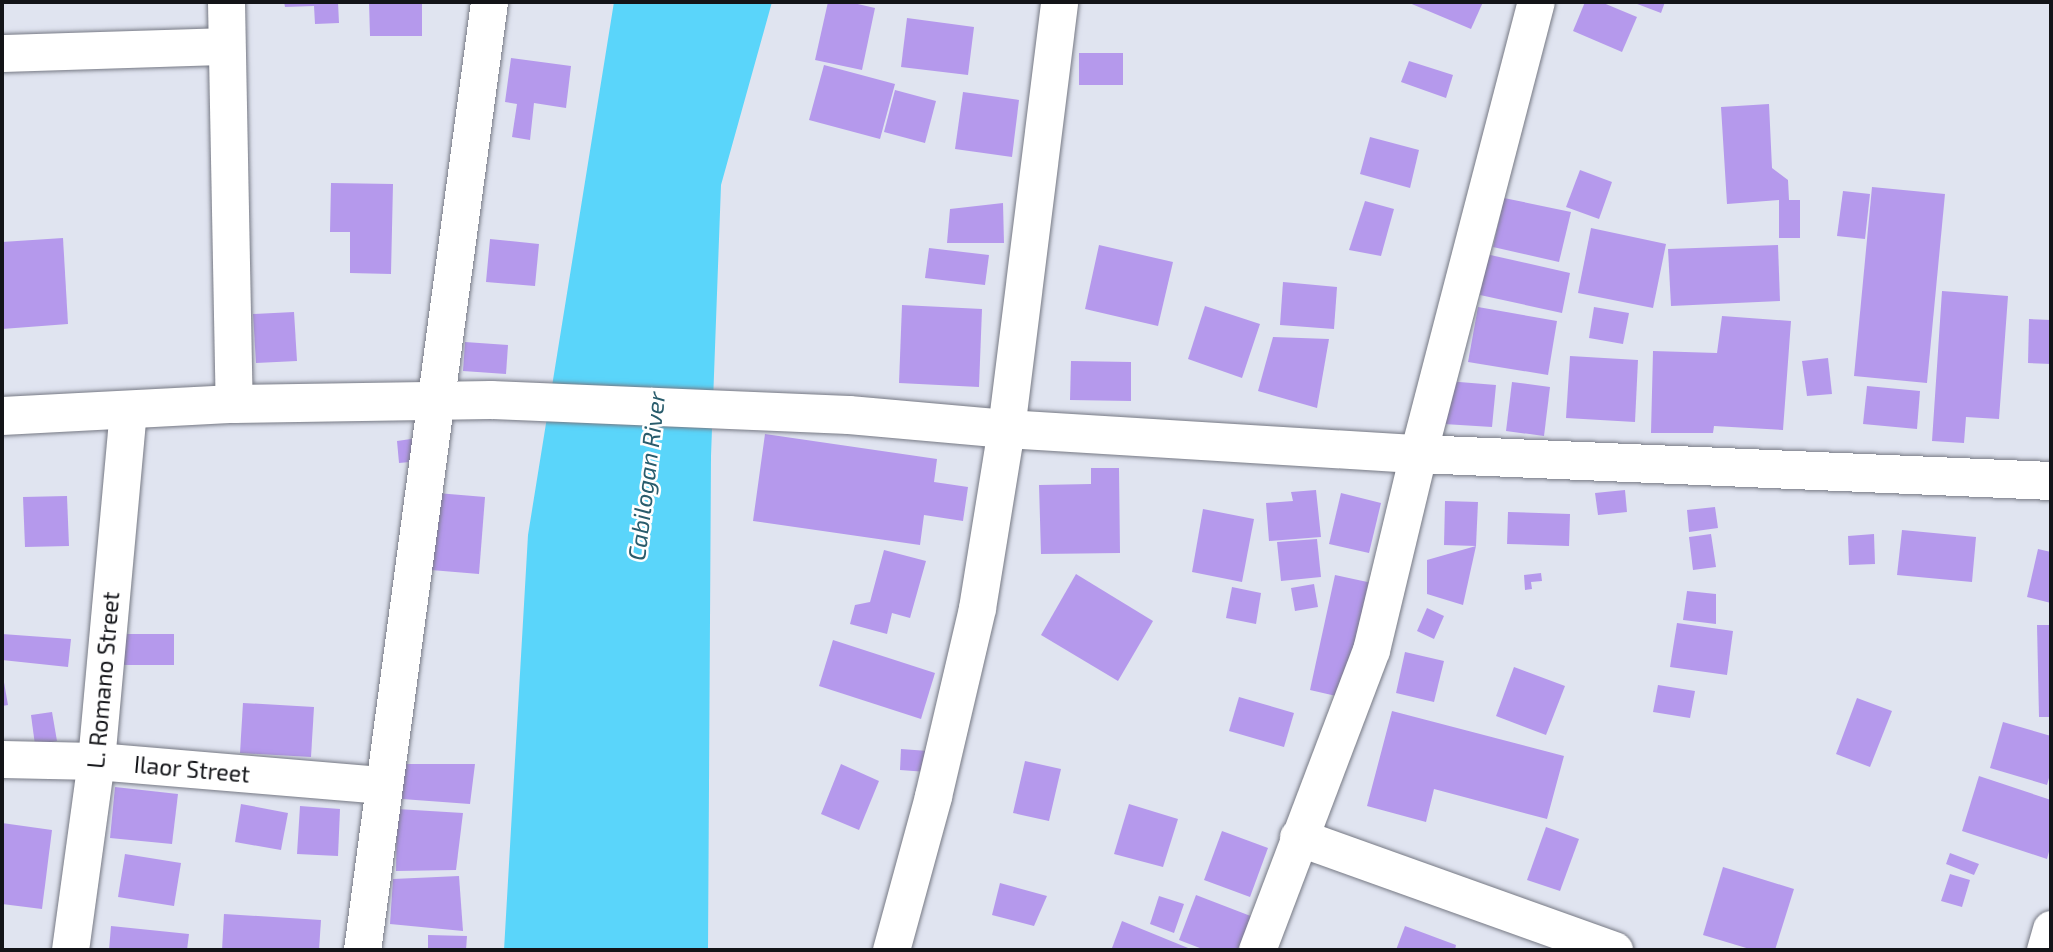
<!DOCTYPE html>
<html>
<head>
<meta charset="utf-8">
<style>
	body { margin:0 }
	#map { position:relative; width:2053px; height:952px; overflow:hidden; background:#e0e4f0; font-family:"Exo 2",sans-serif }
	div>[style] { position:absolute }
	.water>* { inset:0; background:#5ad5fa }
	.building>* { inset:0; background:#b599ec }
	.roads { filter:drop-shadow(0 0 2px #767984) drop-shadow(0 0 2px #767984) }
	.minor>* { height:37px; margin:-18.5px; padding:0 18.5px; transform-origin:18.5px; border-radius:18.5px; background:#fff }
	.tertiary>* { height:38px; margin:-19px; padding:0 19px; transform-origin:19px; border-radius:19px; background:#fff }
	span { translate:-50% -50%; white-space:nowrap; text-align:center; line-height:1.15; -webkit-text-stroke:5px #fff; paint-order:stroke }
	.street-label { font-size:23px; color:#131418 }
	.water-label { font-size:24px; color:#295c6c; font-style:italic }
	.frame { position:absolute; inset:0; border:4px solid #131418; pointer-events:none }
</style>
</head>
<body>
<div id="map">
	<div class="water">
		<i style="clip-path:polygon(614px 2px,772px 2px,721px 185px,711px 456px,708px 950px,504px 950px,528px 535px)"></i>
	</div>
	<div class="building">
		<i style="clip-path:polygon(284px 2px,338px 2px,339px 23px,315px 24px,314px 6px,285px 7px)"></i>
		<i style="clip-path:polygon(369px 2px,422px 2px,422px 36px,370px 36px)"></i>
		<i style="clip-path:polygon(828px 2px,849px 2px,875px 8px,862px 70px,815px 60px)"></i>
		<i style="clip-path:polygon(1407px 2px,1483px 2px,1471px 29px)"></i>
		<i style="clip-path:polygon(1585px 2px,1601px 2px,1637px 17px,1622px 52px,1573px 31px)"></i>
		<i style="clip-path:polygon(1632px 2px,1665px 2px,1661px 13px)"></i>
		<i style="clip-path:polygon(907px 18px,974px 27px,968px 75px,901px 67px)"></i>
		<i style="clip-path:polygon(1079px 53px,1123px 53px,1123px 85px,1079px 85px)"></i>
		<i style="clip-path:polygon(511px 58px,571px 66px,566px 108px,534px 103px,530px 140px,512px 137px,517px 104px,505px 102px)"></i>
		<i style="clip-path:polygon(1409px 61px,1453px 75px,1446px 98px,1401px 82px)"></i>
		<i style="clip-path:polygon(824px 65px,895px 84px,880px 139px,809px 120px)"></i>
		<i style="clip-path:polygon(895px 90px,936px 101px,925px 143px,884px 132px)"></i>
		<i style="clip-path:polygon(963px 92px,1019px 100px,1012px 157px,955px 149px)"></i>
		<i style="clip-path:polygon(1769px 104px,1772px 168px,1788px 180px,1789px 200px,1800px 200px,1800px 238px,1779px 238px,1779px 200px,1727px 204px,1721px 107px)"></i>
		<i style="clip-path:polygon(1370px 137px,1419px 150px,1410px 188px,1360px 174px)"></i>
		<i style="clip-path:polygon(1580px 170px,1612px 182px,1599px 219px,1566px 207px)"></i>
		<i style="clip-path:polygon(331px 183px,393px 184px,391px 274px,350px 273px,350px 232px,330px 232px)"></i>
		<i style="clip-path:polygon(1872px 187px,1945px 194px,1927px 383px,1854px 376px)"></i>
		<i style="clip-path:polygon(1843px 191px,1870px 194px,1865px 239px,1837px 236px)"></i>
		<i style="clip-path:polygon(1504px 198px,1571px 212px,1559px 262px,1493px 247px)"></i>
		<i style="clip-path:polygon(1365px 201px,1394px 209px,1381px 256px,1349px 250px)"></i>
		<i style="clip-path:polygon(1003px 203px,1004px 243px,947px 243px,950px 209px)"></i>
		<i style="clip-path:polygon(1591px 228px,1666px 244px,1653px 308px,1578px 293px)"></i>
		<i style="clip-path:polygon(63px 238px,68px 324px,2px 329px,2px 242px)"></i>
		<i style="clip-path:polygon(490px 239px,539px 244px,535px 286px,486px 282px)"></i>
		<i style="clip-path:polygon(1099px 245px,1173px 262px,1158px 326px,1085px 309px)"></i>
		<i style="clip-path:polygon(1778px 245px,1780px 301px,1671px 306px,1668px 249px)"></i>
		<i style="clip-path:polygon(929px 248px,989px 255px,985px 285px,925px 278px)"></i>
		<i style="clip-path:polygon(1486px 254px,1570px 273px,1562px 313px,1480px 295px)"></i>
		<i style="clip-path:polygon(1283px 282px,1337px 287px,1334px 329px,1280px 325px)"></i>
		<i style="clip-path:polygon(1942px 291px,2008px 296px,1999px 419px,1966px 417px,1964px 443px,1932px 441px)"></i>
		<i style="clip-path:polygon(902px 305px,982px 309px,979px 387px,899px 383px)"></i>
		<i style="clip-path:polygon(1205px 306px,1260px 324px,1242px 378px,1188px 359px)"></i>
		<i style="clip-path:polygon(1478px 307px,1557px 321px,1548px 375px,1468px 362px)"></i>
		<i style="clip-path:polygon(1594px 307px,1629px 313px,1623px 344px,1589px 338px)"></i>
		<i style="clip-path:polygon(294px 312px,297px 361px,256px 363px,253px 314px)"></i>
		<i style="clip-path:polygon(1722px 316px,1791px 321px,1783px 430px,1714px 426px,1713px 433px,1651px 433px,1653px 351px,1717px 353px)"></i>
		<i style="clip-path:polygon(2029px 319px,2051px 320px,2051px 364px,2028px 363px)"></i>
		<i style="clip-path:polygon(1273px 337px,1329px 339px,1317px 408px,1258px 391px)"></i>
		<i style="clip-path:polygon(465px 342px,508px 345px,506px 374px,463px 371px)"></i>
		<i style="clip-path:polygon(1570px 356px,1638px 360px,1635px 422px,1566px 418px)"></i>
		<i style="clip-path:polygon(1828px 358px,1832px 394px,1807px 396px,1802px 361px)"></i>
		<i style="clip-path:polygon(1071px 361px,1131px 362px,1131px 401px,1070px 400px)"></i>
		<i style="clip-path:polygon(1447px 381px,1496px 385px,1492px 427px,1444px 424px)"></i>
		<i style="clip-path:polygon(1512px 382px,1550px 387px,1544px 436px,1506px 431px)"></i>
		<i style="clip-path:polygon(1867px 386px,1920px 391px,1917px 429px,1863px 424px)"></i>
		<i style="clip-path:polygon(765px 434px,937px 459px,934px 482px,968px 487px,963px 521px,924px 515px,920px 545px,753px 521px)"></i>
		<i style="clip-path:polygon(418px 438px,420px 461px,399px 463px,397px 441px)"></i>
		<i style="clip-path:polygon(1091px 468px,1119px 468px,1120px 553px,1041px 554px,1039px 485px,1091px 484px)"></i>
		<i style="clip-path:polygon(1316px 490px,1321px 537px,1269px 541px,1266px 503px,1293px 501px,1291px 492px)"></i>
		<i style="clip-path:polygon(1625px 490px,1627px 512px,1598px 515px,1595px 493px)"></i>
		<i style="clip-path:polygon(437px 493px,485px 497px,479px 574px,431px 570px)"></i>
		<i style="clip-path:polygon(1341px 493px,1381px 503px,1369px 553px,1329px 544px)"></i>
		<i style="clip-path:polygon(67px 496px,69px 546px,25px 547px,23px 497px)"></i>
		<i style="clip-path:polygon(1445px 501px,1478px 502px,1476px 546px,1444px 545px)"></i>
		<i style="clip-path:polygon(1715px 507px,1718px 528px,1689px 532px,1687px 510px)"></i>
		<i style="clip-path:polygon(1203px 509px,1254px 519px,1242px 582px,1192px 572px)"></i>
		<i style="clip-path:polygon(1508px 512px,1570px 514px,1569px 546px,1507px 544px)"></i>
		<i style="clip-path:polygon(1902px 530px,1976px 537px,1972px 582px,1897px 575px)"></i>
		<i style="clip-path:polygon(1711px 534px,1716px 567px,1693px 570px,1689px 537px)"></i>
		<i style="clip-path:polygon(1874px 534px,1875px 564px,1849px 565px,1848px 536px)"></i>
		<i style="clip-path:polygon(1317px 539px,1321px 577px,1281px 581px,1277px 542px)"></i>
		<i style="clip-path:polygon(1476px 546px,1463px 605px,1427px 594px,1427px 560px)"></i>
		<i style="clip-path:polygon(2038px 549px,2051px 552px,2051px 603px,2027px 597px)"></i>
		<i style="clip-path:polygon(884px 550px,926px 561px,910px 618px,892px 613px,887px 634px,850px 624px,855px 605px,870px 602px)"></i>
		<i style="clip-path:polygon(1541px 573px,1542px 581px,1531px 582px,1532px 589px,1525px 590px,1524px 575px)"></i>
		<i style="clip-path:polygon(1076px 574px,1153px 621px,1118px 681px,1041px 635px)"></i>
		<i style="clip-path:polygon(1335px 575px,1372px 583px,1355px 652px,1336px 696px,1310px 690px)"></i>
		<i style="clip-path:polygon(1314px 584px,1318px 607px,1295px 611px,1291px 588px)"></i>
		<i style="clip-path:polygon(1232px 587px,1261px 593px,1256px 624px,1226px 618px)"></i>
		<i style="clip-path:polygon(1687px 591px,1716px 594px,1716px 624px,1683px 620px)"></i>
		<i style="clip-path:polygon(1427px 608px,1444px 616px,1434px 639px,1417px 631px)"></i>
		<i style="clip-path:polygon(1677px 623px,1733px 631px,1727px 675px,1670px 667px)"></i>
		<i style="clip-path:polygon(2037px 625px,2051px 625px,2051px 717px,2039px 717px)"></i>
		<i style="clip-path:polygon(2px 634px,71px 639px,68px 667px,2px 660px)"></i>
		<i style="clip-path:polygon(120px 634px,174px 634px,174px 665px,121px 665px)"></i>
		<i style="clip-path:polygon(833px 640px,935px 673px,921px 719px,819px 686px)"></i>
		<i style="clip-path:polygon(1405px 652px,1444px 661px,1434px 702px,1396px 693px)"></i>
		<i style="clip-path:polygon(1514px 667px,1565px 686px,1546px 735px,1496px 716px)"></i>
		<i style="clip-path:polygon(2px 671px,8px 705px,2px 706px)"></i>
		<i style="clip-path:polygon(1658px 685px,1695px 691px,1690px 718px,1653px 712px)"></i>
		<i style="clip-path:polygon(1239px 697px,1294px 713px,1284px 747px,1229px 731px)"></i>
		<i style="clip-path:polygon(1857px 698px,1892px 711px,1870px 767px,1836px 754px)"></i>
		<i style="clip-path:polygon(243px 703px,314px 707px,311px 757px,240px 753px)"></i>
		<i style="clip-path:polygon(1392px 711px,1564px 756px,1547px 819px,1434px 789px,1426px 822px,1367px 806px)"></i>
		<i style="clip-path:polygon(52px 712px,57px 741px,35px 745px,31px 715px)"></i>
		<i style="clip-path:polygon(2003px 722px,2051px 736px,2051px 771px,2047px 785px,1990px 768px)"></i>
		<i style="clip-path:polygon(901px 749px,928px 751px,927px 772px,900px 770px)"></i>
		<i style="clip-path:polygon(1025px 761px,1061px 769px,1049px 821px,1013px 813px)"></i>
		<i style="clip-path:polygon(402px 764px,475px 764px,470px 804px,402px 799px)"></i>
		<i style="clip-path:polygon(841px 764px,879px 781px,859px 830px,821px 814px)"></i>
		<i style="clip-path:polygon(1979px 776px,2051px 800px,2051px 844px,2047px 859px,1962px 831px)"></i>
		<i style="clip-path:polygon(115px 787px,178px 794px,172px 844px,110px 838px)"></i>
		<i style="clip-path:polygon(241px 804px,288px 813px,281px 850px,235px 842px)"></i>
		<i style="clip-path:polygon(1129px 804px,1178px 819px,1163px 867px,1114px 854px)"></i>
		<i style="clip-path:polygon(300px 806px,340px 809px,338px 856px,297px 854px)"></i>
		<i style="clip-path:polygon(397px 809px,463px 813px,456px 870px,396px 871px)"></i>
		<i style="clip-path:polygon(2px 823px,52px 830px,42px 909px,2px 904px)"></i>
		<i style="clip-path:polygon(1546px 827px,1579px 839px,1560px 891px,1527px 880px)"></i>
		<i style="clip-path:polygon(1222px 831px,1268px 848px,1250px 897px,1204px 880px)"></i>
		<i style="clip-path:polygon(1950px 853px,1979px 864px,1974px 875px,1946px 864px)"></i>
		<i style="clip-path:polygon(125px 854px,181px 863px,174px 906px,118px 897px)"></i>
		<i style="clip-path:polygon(1723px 867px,1794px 889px,1775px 950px,1753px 950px,1703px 935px)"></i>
		<i style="clip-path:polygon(1950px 874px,1970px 880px,1962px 907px,1941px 901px)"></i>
		<i style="clip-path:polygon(459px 876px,463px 931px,390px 924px,393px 879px)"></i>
		<i style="clip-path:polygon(1000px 883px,1047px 896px,1034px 926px,992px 915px)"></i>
		<i style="clip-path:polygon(1196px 895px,1261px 920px,1250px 950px,1205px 950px,1179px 940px)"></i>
		<i style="clip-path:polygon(1159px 896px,1184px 904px,1174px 933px,1150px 924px)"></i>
		<i style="clip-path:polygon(224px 914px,321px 920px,319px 950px,222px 950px)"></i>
		<i style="clip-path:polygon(1122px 921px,1193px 950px,1112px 948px)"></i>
		<i style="clip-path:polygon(111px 926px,189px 934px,187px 950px,109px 950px)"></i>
		<i style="clip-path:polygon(1405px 926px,1456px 945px,1455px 950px,1396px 950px)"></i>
		<i style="clip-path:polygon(428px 935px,467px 936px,466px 950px,428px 950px)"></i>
	</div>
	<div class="roads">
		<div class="minor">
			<i style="left:226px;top:2px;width:402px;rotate:88.9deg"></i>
			<i style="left:2px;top:53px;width:224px;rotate:-1.8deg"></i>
			<i style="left:2px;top:759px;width:94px;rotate:1.2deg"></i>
			<i style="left:96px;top:761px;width:288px;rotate:4.8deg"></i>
			<i style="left:1298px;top:837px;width:336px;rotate:19.7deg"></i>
			<i style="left:70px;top:950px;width:191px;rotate:-82.2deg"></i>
			<i style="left:96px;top:761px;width:352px;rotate:-84.8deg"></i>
			<i style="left:362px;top:950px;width:956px;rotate:-82.37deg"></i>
			<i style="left:891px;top:950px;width:160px;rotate:-74.7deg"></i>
			<i style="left:933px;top:796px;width:193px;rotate:-76.8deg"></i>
			<i style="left:977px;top:608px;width:181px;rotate:-80.8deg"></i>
			<i style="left:1006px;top:429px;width:430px;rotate:-82.9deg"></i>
			<i style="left:1257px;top:950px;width:321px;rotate:-69.2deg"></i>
			<i style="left:1371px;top:650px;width:202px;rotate:-76.5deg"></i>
			<i style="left:1418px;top:454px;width:467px;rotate:-75.4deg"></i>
			<i style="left:2045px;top:950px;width:22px;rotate:-74deg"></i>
		</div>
		<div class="tertiary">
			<i style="left:2px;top:416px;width:232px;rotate:-3deg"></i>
			<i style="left:234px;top:404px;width:257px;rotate:-0.9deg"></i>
			<i style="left:491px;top:400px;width:358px;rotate:2.4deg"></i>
			<i style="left:849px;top:415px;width:158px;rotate:5.1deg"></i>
			<i style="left:1006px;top:429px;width:413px;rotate:3.5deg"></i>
			<i style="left:1418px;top:454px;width:634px;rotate:2.44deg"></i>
		</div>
	</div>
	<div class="street-label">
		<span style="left:103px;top:680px;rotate:-85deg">L. Romano Street</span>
		<span style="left:192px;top:769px;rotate:5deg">Ilaor Street</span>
	</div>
	<div class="water-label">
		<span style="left:646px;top:476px;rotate:-83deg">Cabilogan River</span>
	</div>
	<div class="frame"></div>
</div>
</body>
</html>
